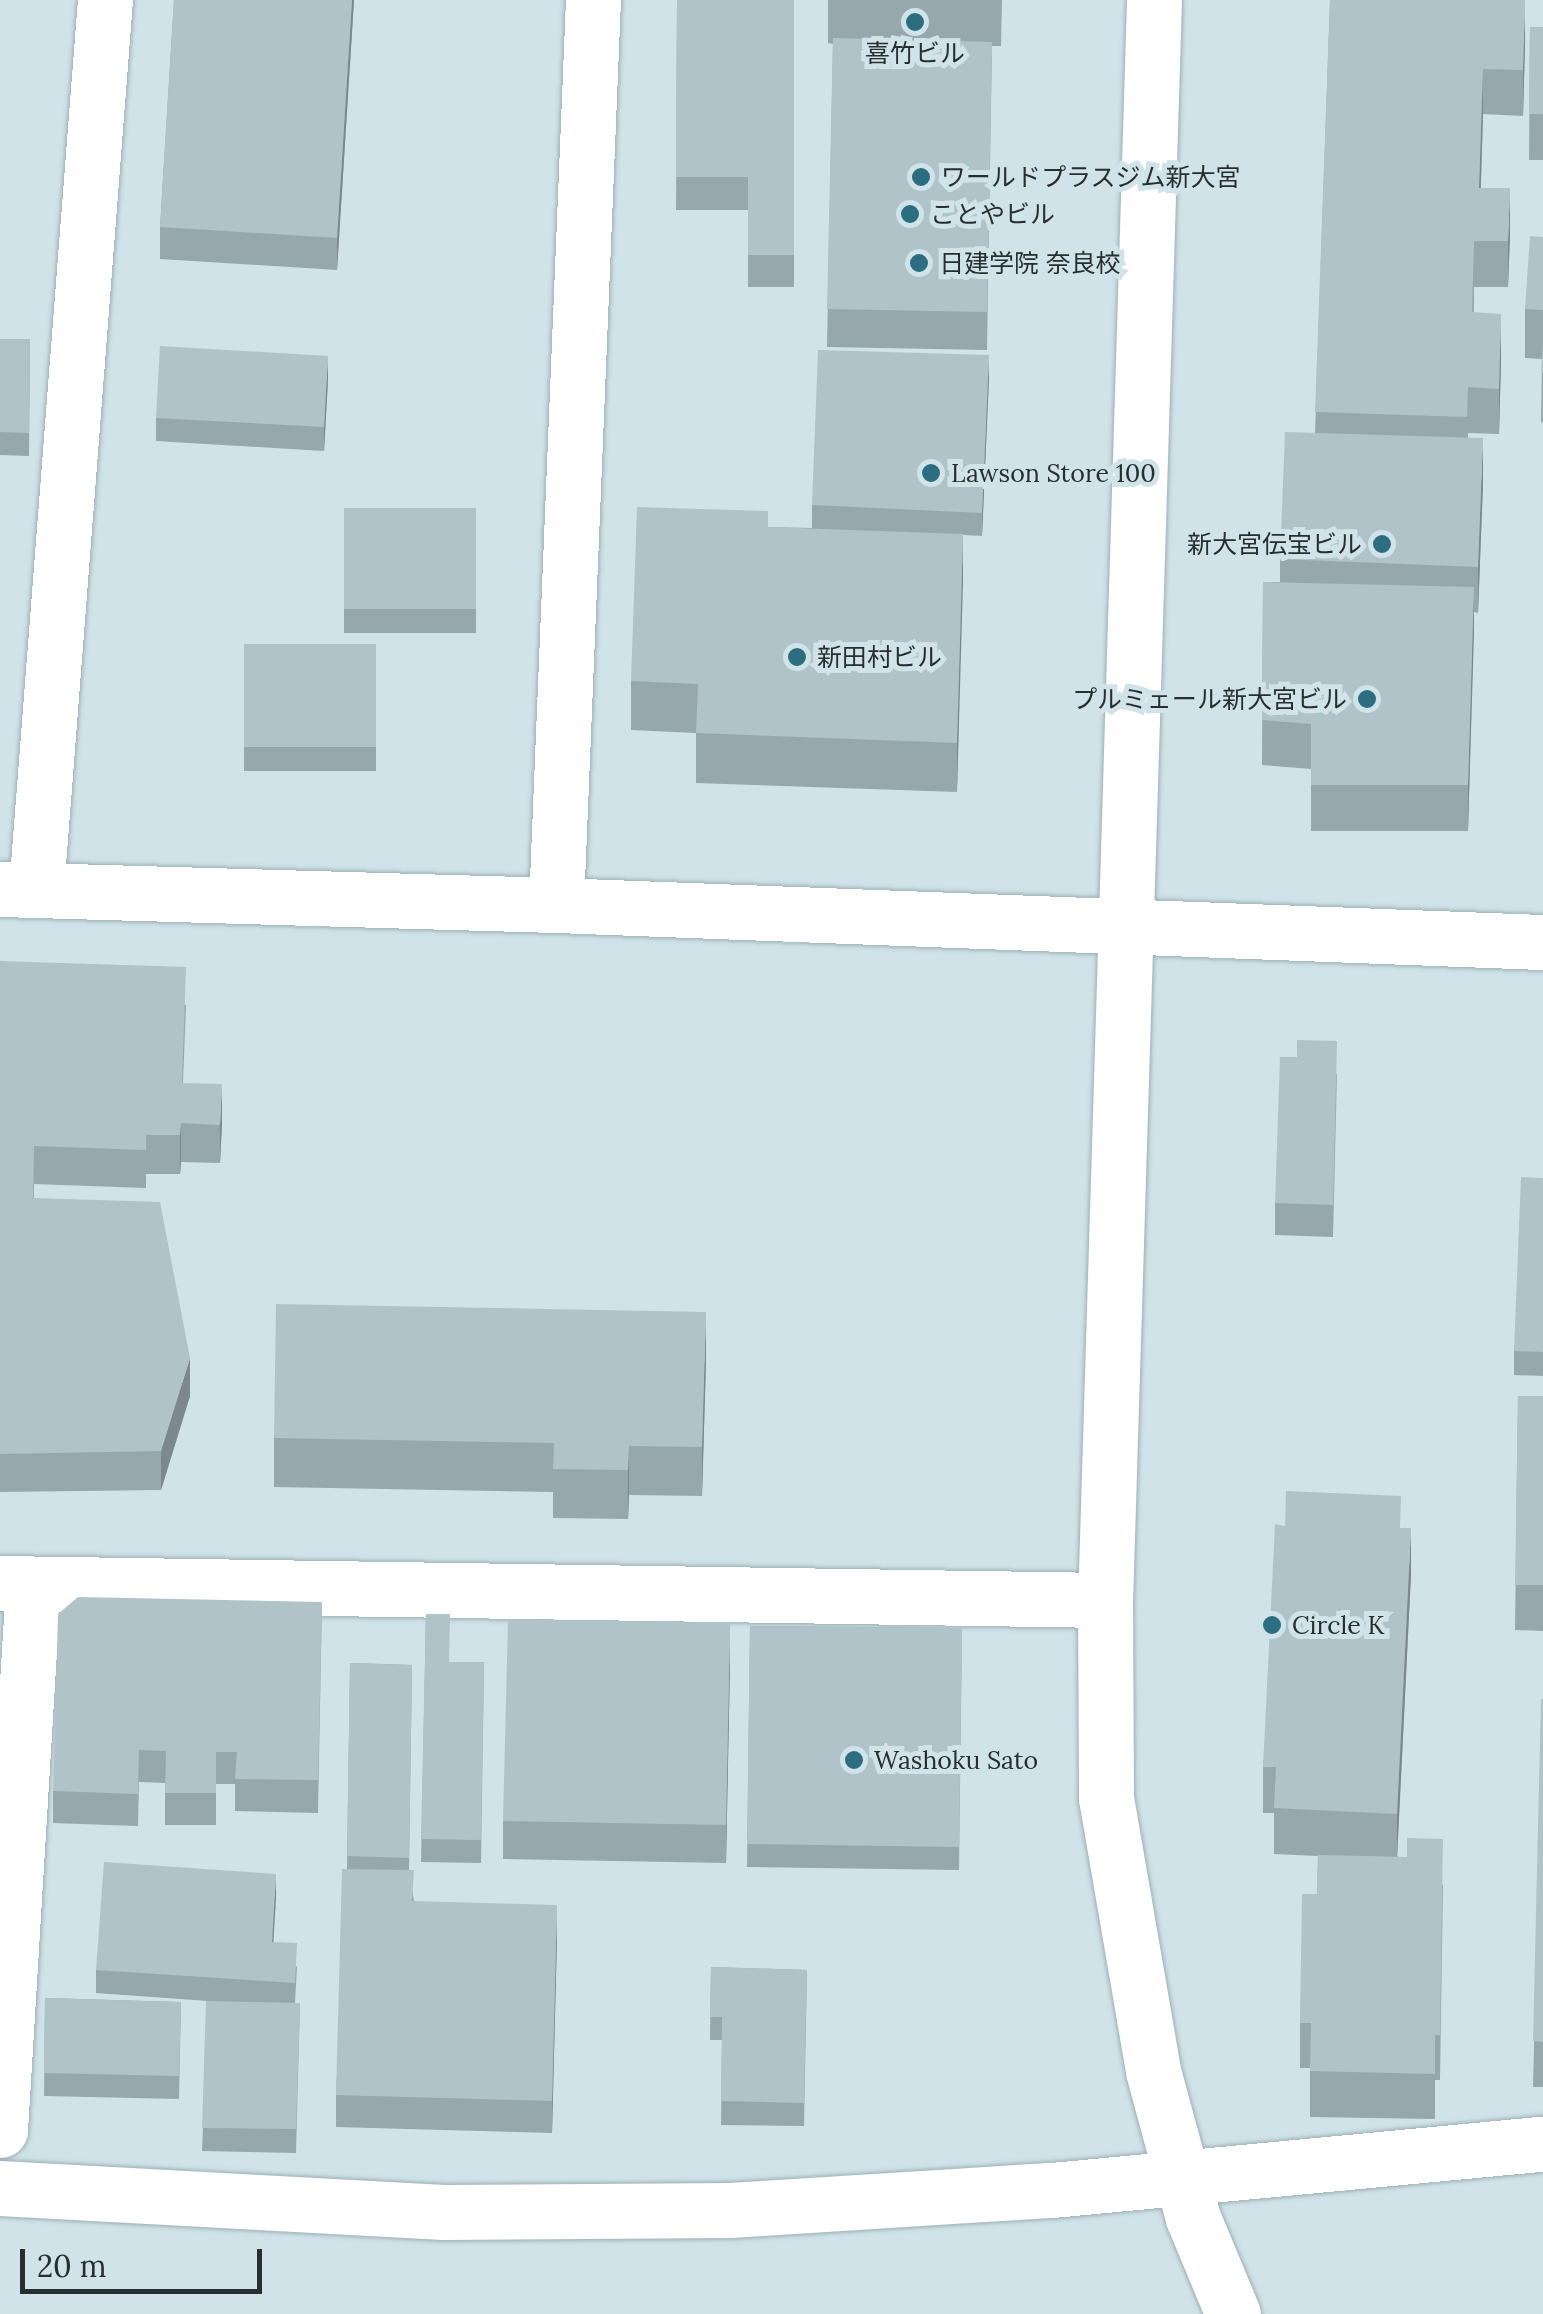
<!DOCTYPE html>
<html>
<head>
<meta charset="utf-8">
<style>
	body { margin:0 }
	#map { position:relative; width:1543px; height:2314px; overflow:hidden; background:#d0e3e9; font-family:Lora,"Noto Sans JP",serif }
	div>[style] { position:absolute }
	.roads { filter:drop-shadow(0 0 2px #9cafb5) drop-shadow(0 0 2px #9cafb5) }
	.minor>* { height:55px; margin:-27.5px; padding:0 27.5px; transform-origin:27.5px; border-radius:27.5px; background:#fff }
	.tertiary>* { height:55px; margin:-27.5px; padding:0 27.5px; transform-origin:27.5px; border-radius:27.5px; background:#fff }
	.wall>* { inset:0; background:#97a8ad }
	.shaded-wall>* { inset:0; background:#7b888d }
	.building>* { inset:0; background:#b0c3c9 }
	.dots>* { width:28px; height:28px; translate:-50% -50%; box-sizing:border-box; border:5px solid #d0e3e9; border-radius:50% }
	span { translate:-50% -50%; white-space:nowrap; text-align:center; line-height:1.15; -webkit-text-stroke:10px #d0e3e9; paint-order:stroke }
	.poi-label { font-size:25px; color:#272e30 }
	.left { translate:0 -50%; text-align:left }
	.right { translate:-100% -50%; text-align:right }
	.scale { position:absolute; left:20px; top:2249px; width:242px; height:45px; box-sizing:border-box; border:5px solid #272e30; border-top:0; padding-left:12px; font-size:30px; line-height:35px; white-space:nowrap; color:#272e30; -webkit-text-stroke:8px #d0e3e9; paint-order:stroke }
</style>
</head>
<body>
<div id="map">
	<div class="roads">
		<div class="minor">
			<i style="left:0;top:889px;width:556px;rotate:1.65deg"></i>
			<i style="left:556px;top:905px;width:988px;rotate:2.15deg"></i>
			<i style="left:36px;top:890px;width:893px;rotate:-85.57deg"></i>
			<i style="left:556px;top:905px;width:906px;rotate:-87.66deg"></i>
			<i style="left:0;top:1583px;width:1105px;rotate:0.88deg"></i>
			<i style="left:0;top:2130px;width:547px;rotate:-86.54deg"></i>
			<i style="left:0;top:2188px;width:444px;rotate:3.1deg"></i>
			<i style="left:443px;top:2212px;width:287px;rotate:-0.4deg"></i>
			<i style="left:730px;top:2210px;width:323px;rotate:-3.6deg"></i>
			<i style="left:1052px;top:2190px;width:493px;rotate:-5.4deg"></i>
		</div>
		<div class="tertiary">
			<i style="left:1154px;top:0;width:1601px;rotate:91.75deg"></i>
			<i style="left:1105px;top:1600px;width:198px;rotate:89.7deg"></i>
			<i style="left:1106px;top:1798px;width:277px;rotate:80.2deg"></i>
			<i style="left:1153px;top:2071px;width:152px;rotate:74.8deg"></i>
			<i style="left:1193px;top:2218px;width:104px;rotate:67.4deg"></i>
		</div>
	</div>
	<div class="wall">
		<i style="clip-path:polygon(174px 0,354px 0,337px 270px,160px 259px,160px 227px)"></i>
		<i style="clip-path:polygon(677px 0,794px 0,794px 287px,748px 287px,748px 210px,676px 210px)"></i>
		<i style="clip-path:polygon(828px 0,1002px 0,1001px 46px,992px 46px,987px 350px,827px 347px,833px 44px,828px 43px)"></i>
		<i style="clip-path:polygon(1330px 0,1525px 45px,1523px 116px,1483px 114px,1481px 188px,1510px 234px,1508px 287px,1474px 287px,1474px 313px,1501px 360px,1499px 434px,1468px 433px,1468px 438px,1483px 484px,1478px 613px,1474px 612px,1468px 831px,1311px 831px,1311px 769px,1262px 765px,1263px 582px,1280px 582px,1280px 559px,1315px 433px)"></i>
		<i style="clip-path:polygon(1530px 27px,1543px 27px,1543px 160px,1529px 160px)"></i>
		<i style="clip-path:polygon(1543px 237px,1543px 423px,1541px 422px,1542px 359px,1525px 358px,1525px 309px)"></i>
		<i style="clip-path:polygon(0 339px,30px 339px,29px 456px,0 455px)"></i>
		<i style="clip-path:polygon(989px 378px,982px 536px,963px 535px,957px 792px,696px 783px,696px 733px,631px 730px,631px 681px,768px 527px,812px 528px,812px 505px)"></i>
		<i style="clip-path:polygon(328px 380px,324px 451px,156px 441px,156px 418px)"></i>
		<i style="clip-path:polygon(344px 508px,476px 508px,476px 633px,344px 633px)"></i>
		<i style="clip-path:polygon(244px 644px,376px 644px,376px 771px,244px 771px)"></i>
		<i style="clip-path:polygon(0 961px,186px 1005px,183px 1083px,222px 1123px,220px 1163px,181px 1162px,180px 1174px,146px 1174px,146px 1188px,34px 1184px,34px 1198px,190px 1396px,161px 1490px,0 1492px)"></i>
		<i style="clip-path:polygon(1337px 1073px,1333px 1237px,1275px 1235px,1275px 1203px)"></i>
		<i style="clip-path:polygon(1543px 1178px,1543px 1376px,1514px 1375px,1514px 1351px)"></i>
		<i style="clip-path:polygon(706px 1361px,702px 1496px,629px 1495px,628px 1519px,553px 1518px,553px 1492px,274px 1487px,274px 1438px)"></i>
		<i style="clip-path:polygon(1518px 1396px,1543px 1396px,1543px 1631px,1515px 1630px)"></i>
		<i style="clip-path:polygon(1285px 1526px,1401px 1528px,1411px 1574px,1397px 1856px,1443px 1885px,1440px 2080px,1435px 2080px,1435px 2119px,1310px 2117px,1310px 2068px,1300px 2068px,1300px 2023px,1317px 1894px,1318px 1856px,1274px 1854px,1274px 1813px,1263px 1813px,1263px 1767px)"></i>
		<i style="clip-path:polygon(322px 1602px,318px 1813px,235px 1811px,235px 1784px,216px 1784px,216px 1825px,165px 1825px,165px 1783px,139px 1782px,138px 1826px,53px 1823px,53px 1791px)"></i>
		<i style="clip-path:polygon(426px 1614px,449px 1662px,484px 1662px,481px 1863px,421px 1862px)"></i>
		<i style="clip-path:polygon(750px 1626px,962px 1628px,959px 1870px,747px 1867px)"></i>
		<i style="clip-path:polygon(350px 1663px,412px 1665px,409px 1870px,414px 1901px,557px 1937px,552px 2133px,336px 2127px,336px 2095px,347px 1869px)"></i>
		<i style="clip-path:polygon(730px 1663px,726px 1863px,503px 1859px,503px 1821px)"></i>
		<i style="clip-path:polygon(1543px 1699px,1543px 2087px,1533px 2087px)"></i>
		<i style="clip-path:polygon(276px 1897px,273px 1942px,297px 1967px,295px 2003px,300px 2003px,296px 2153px,202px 2151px,208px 2001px,96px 1993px,96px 1970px)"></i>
		<i style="clip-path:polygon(711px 1967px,807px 1970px,804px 2126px,721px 2125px,722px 2040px,710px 2040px)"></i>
		<i style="clip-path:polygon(45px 1998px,181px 2002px,179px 2099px,44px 2096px)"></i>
	</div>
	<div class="shaded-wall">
		<i style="clip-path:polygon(352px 0,354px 0,337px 270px,337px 238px)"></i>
		<i style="clip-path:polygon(1525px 0,1525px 45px,1523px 116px,1523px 70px)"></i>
		<i style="clip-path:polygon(1483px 69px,1483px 114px,1479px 234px,1479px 188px)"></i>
		<i style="clip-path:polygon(1510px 188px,1510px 234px,1508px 287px,1508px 241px)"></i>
		<i style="clip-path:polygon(1501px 314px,1501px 360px,1499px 434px,1499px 389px)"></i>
		<i style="clip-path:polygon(989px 355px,989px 378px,982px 536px,982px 513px)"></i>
		<i style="clip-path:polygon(328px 356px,328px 380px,324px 451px,324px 427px)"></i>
		<i style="clip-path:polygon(1483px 438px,1483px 484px,1478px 613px,1478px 567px)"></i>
		<i style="clip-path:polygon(963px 534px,963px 583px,957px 792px,957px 743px)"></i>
		<i style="clip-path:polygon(1474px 587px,1474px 633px,1468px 831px,1468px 785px)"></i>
		<i style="clip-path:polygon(222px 1084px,222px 1123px,220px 1163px,220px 1125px)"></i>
		<i style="clip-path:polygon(181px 1123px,181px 1162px,180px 1174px,180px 1135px)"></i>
		<i style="clip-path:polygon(706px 1312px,706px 1361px,702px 1496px,702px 1447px)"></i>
		<i style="clip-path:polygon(190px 1358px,190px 1396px,161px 1490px,161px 1451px)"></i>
		<i style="clip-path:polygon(629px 1446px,629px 1495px,628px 1519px,628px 1470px)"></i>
		<i style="clip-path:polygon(1411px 1528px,1411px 1574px,1397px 1859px,1397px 1814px)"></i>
		<i style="clip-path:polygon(730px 1624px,730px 1663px,726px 1863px,726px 1825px)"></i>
		<i style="clip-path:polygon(276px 1874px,276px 1897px,272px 1965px,272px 1942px)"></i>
		<i style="clip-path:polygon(557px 1905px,557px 1937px,552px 2133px,552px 2101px)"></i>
	</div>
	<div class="building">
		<i style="clip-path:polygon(174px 0,352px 0,337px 238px,160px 227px)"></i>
		<i style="clip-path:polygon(677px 0,794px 0,794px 255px,748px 255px,748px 177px,676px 177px)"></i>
		<i style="clip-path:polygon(1330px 0,1525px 0,1523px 70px,1483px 69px,1479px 188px,1510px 188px,1508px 241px,1474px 241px,1472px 312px,1501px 314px,1499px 389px,1468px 387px,1467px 417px,1315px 412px)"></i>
		<i style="clip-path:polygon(1530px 27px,1543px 27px,1543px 114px,1529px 114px)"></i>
		<i style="clip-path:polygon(833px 38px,992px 42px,987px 312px,827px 309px)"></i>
		<i style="clip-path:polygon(1530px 236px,1543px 237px,1543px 310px,1525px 309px)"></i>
		<i style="clip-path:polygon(0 339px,30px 339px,29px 433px,0 432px)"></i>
		<i style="clip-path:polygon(1543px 342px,1543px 373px,1541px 373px)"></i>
		<i style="clip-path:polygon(160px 346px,328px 356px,324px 427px,156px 418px)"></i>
		<i style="clip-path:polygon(818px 350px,989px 355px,982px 513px,812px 505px)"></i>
		<i style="clip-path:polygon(1285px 432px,1483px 438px,1478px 567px,1280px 559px)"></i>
		<i style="clip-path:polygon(637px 507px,768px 511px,768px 527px,963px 534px,957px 743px,696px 733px,698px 684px,631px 681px)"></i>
		<i style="clip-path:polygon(344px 508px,476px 508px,476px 609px,344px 609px)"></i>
		<i style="clip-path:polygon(1263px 582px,1474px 587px,1468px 785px,1311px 785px,1311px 724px,1262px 720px)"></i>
		<i style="clip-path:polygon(244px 644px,376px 644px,376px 747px,244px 747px)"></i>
		<i style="clip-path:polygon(0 961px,186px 967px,182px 1083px,222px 1084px,220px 1125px,181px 1123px,180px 1135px,146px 1135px,146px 1150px,34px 1146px,33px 1198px,160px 1202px,190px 1358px,161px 1451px,0 1454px)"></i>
		<i style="clip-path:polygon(1297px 1040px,1337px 1041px,1333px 1205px,1275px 1203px,1280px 1057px,1297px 1057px)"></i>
		<i style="clip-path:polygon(1521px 1177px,1543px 1178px,1543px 1352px,1514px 1351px)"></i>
		<i style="clip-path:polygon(276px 1304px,706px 1312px,702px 1447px,629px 1446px,628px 1470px,553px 1469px,554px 1443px,274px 1438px)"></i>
		<i style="clip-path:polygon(1518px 1396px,1543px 1396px,1543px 1585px,1515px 1585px)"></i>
		<i style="clip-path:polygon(1286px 1491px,1401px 1496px,1400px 1528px,1411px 1528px,1397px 1814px,1274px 1808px,1276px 1767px,1263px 1767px,1275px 1524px,1285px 1526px)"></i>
		<i style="clip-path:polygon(78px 1597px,322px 1602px,318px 1780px,235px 1779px,237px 1752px,216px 1752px,216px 1793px,165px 1793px,166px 1751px,139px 1750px,138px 1794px,53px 1791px,58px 1614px)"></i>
		<i style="clip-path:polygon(426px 1614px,450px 1614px,449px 1662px,484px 1662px,481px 1840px,421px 1839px)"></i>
		<i style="clip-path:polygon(508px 1620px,730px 1624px,726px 1825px,503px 1821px)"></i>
		<i style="clip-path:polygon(750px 1626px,962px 1628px,959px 1847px,747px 1844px)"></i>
		<i style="clip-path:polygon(350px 1663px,412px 1665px,409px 1858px,347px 1856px)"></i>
		<i style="clip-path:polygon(1541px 1699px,1543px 1699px,1543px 2042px,1533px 2041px)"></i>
		<i style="clip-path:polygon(1407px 1838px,1443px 1839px,1440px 2035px,1435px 2035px,1435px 2074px,1310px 2071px,1311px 2023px,1300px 2023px,1302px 1894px,1317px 1894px,1318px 1855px,1407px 1857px)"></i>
		<i style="clip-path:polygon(104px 1862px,276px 1874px,272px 1942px,297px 1943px,295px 1983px,96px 1970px)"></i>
		<i style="clip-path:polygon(342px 1869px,414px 1870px,412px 1901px,557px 1905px,552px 2101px,336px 2095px)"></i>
		<i style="clip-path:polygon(711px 1967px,807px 1970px,804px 2103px,721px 2101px,722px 2017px,710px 2017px)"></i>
		<i style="clip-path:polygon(45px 1998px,181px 2002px,179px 2076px,44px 2073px)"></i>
		<i style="clip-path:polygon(206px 2001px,300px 2003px,296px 2129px,202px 2128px)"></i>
	</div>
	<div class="dots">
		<i style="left:915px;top:22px;background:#2c6d80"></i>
		<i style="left:921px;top:177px;background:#2c6d80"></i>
		<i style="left:910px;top:214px;background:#2c6d80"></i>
		<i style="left:919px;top:263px;background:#2c6d80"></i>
		<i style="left:931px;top:473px;background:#2c6d80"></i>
		<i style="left:1382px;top:544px;background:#2c6d80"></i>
		<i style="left:797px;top:657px;background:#2c6d80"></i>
		<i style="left:1367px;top:699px;background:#2c6d80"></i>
		<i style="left:1272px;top:1625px;background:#2c6d80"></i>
		<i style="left:854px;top:1760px;background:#2c6d80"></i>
	</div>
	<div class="poi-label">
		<span style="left:915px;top:53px">喜竹ビル</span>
		<span class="left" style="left:941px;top:177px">ワールドプラスジム新大宮</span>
		<span class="left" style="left:930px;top:214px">ことやビル</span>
		<span class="left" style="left:939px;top:263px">日建学院 奈良校</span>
		<span class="left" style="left:951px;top:473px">Lawson Store 100</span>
		<span class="right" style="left:1362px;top:544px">新大宮伝宝ビル</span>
		<span class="left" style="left:817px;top:657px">新田村ビル</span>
		<span class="right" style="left:1347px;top:699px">プルミェール新大宮ビル</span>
		<span class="left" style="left:1292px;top:1625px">Circle K</span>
		<span class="left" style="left:874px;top:1760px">Washoku Sato</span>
	</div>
	<div class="scale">20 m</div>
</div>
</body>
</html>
